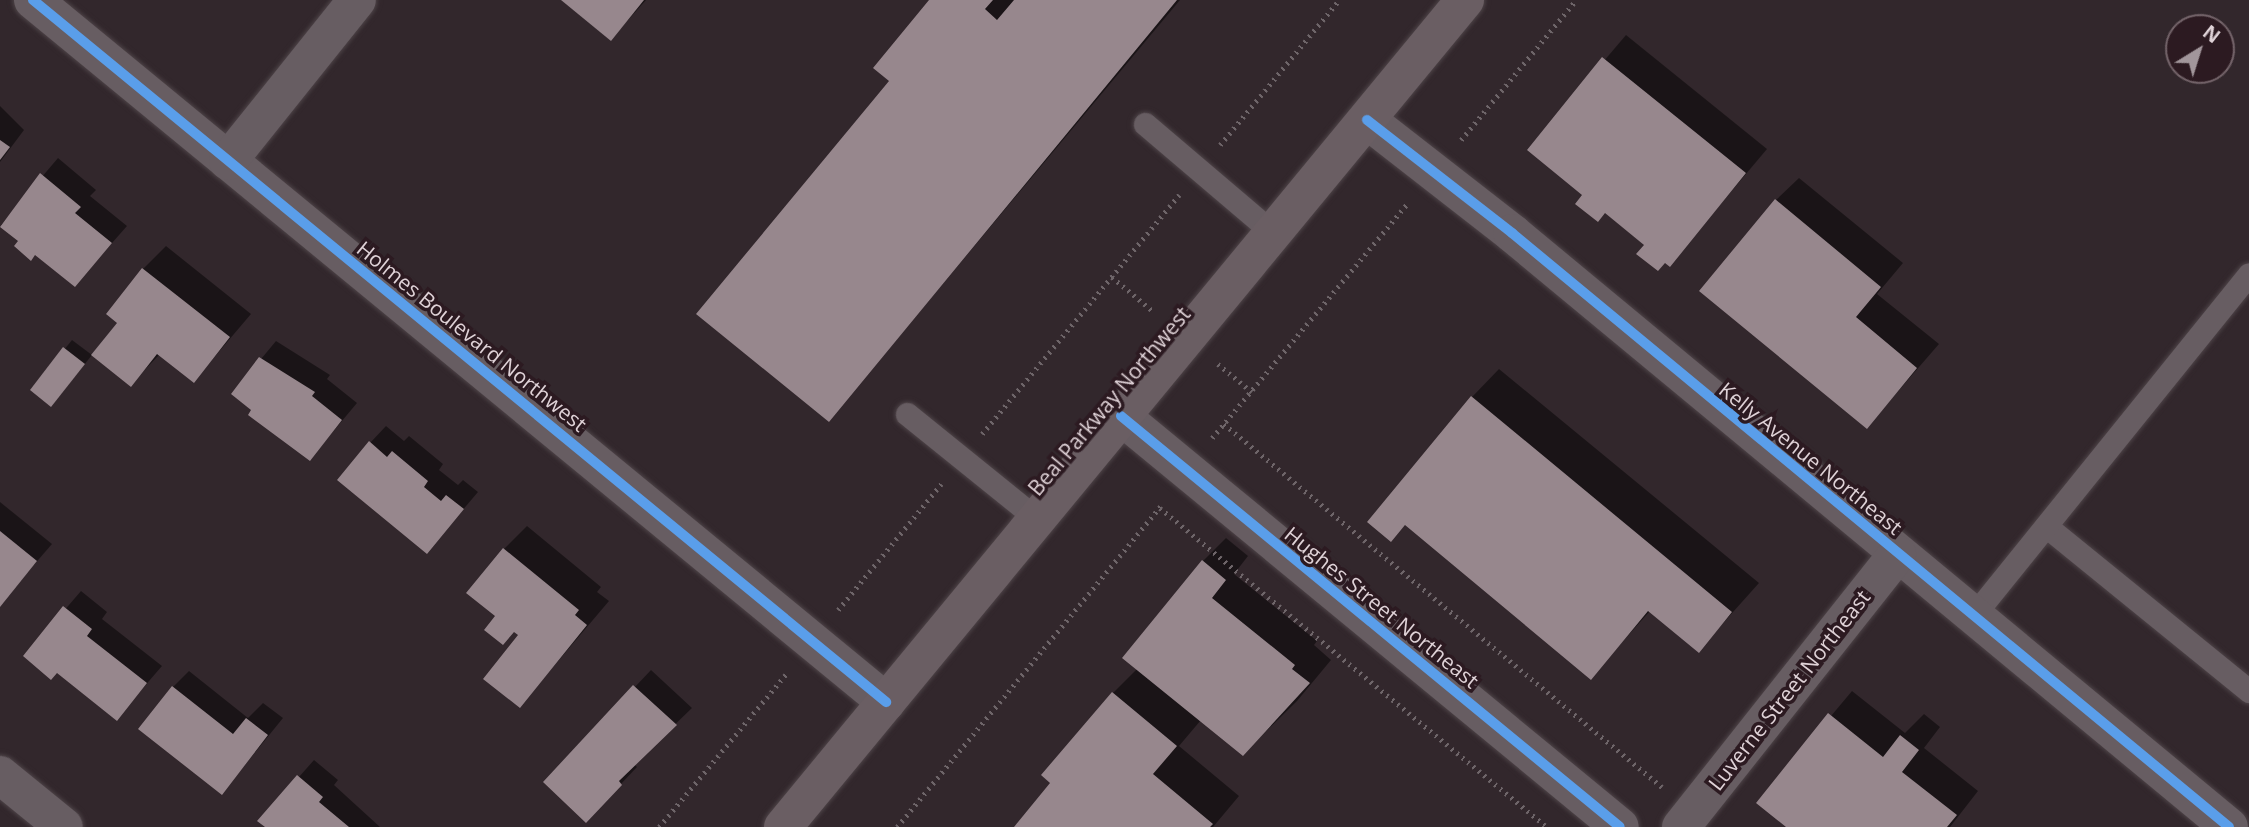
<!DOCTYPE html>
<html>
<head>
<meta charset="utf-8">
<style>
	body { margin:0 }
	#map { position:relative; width:2249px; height:827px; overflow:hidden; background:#32272c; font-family:"Open Sans",sans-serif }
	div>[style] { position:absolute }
	.shadow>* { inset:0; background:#0007 }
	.building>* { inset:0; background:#97878d }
	.path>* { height:4.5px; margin-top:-2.25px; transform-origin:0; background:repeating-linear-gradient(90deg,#6e6569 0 2px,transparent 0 7px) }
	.roads { filter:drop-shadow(0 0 2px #4d4347) drop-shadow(0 0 2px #4d4347) }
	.service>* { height:23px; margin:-11.5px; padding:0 11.5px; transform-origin:11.5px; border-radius:11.5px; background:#675d62 }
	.minor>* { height:38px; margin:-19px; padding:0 19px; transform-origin:19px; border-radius:19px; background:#675d62 }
	.secondary>* { height:38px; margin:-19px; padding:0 19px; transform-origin:19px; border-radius:19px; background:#6a5e63 }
	.cycleway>* { height:10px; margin:-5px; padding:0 5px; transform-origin:5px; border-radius:5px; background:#5a9eea }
	span { translate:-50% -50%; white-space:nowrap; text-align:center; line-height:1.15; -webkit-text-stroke:7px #2c1a21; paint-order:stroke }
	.street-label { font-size:21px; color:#dfd2d7 }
	.north { position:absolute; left:2165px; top:14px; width:70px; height:70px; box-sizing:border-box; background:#2c1a21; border:2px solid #74646a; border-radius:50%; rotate:38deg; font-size:19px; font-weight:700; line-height:28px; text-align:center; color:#dfd2d7 }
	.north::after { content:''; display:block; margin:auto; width:24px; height:32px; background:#a2969b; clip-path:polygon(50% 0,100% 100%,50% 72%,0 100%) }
</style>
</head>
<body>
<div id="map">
	<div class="shadow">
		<i style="clip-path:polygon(564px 0,646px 0,611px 39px)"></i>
		<i style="clip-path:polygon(931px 0,1180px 0,829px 420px,891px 80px)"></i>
		<i style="clip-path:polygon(1626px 35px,1767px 149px,1670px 264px,1529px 149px)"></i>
		<i style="clip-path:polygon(0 106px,24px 130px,0 162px)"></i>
		<i style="clip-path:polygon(58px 158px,96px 190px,90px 196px,127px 226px,75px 285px,1px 225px)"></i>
		<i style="clip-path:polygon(1799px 178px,1903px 263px,1877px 294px,1939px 344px,1867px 427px,1776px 200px)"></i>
		<i style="clip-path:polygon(166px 246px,251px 314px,194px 381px,160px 354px,131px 384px,143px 269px)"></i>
		<i style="clip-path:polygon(72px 340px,92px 355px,59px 396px,32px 389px)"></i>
		<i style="clip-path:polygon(276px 341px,330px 375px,327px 379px,357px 403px,310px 459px,233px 393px)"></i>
		<i style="clip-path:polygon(1499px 369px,1759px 583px,1699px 650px,1650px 611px,1591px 677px,1406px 524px,1391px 539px,1472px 397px)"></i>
		<i style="clip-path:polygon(386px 426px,404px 441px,409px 436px,443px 464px,439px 470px,458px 485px,463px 480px,478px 492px,427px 552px,370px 443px)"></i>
		<i style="clip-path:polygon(0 502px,52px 544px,0 604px)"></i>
		<i style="clip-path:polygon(527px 526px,601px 587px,597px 592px,609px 601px,520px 706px,521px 635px,497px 616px,504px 549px)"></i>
		<i style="clip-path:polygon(1226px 538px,1248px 556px,1234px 574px,1317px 641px,1314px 645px,1331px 660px,1297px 701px,1243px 754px,1201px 720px,1179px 746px,1239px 796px,1213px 827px,1016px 827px,1053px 783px,1113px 693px,1138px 668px,1203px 561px)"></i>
		<i style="clip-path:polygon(81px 591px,107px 612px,102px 619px,162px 666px,117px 718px,57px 671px,25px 656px)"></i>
		<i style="clip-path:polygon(651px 670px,692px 708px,634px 764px,637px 767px,602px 804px,545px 782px)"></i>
		<i style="clip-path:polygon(189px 671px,248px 718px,263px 703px,283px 718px,222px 793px,173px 687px)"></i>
		<i style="clip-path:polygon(1852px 691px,1905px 733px,1924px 714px,1940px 727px,1924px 748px,1978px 791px,1950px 827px,1789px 827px,1758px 803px)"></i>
		<i style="clip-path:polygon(314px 760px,338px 780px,334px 785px,380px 827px,267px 827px,260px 821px)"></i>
	</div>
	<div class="building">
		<i style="clip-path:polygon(561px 0,644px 0,611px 41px)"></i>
		<i style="clip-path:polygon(929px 0,993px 0,985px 9px,997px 20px,1014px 0,1177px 0,829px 422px,696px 314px,889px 81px,873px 68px)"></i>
		<i style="clip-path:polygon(1602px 57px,1746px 173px,1670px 267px,1665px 263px,1658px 271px,1636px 254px,1644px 245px,1605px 213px,1598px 222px,1575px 204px,1582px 195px,1527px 150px)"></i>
		<i style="clip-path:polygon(0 140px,10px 147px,0 160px)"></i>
		<i style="clip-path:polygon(40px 173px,81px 207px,75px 213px,112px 243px,75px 287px,35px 255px,31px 261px,14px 246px,18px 241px,0 227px)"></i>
		<i style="clip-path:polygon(1775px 199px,1881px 287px,1856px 317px,1917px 368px,1867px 429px,1699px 291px)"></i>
		<i style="clip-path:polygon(142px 268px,230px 337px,194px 383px,157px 354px,131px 387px,91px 355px,117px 323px,106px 314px)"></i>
		<i style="clip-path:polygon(63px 347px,85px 364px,51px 407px,30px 390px)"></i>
		<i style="clip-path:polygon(259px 357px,315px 392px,312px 396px,342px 420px,310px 461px,248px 415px,251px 410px,231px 394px)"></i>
		<i style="clip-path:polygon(1471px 396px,1732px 612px,1699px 653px,1648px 611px,1591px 680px,1405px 525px,1391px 542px,1367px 522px)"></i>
		<i style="clip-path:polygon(369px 441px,387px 457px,392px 451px,428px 481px,424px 487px,441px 501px,446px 495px,464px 509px,427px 554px,337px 480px)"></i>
		<i style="clip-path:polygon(0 531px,37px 561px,0 607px)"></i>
		<i style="clip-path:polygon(503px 548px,579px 610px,575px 615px,587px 625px,520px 708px,483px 679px,518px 635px,514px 632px,503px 645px,484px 630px,495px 616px,466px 593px)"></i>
		<i style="clip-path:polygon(1202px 560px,1226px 580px,1212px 598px,1295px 665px,1292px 669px,1310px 683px,1243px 756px,1122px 658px)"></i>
		<i style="clip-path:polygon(63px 606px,92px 629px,87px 636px,147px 683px,117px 721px,57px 673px,51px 680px,23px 656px)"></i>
		<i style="clip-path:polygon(633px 685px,677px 725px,619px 781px,622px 785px,586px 823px,543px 782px)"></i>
		<i style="clip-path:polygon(172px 686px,233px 734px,246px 718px,268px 735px,222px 795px,138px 729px)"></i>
		<i style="clip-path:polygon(1112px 692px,1177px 746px,1153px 774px,1213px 824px,1210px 827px,1014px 827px,1050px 783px,1041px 775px)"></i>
		<i style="clip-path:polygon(1828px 713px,1883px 757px,1900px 735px,1919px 750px,1902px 772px,1957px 815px,1947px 827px,1786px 827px,1756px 803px)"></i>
		<i style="clip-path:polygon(297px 775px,323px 797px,319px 802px,349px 827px,265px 827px,257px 821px)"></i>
	</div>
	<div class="path">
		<i style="left:1461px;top:140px;width:181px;rotate:-50.6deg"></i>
		<i style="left:1220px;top:145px;width:188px;rotate:-50.6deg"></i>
		<i style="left:1112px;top:277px;width:55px;rotate:39.8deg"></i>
		<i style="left:1218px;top:364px;width:44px;rotate:39.5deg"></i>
		<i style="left:1224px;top:424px;width:569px;rotate:39.65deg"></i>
		<i style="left:982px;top:434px;width:310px;rotate:-50.5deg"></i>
		<i style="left:1212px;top:438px;width:306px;rotate:-50.2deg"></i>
		<i style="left:1160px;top:508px;width:502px;rotate:39.5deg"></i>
		<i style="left:838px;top:610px;width:163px;rotate:-50.7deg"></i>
		<i style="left:659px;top:827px;width:199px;rotate:-50.3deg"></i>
		<i style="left:897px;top:827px;width:419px;rotate:-50.6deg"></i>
	</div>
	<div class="roads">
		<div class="service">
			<i style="left:1145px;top:124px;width:168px;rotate:40.4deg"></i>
			<i style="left:907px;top:414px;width:167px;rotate:38.9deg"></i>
			<i style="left:2046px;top:526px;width:262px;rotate:39.1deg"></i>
			<i style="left:1973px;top:616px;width:439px;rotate:-51.1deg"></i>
		</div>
		<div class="minor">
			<i style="left:33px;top:0;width:1105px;rotate:39.45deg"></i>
			<i style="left:1367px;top:120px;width:184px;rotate:37.9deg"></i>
			<i style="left:1512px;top:233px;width:931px;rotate:39.64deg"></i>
			<i style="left:228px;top:161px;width:206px;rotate:-51.3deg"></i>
			<i style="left:1121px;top:416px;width:646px;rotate:39.48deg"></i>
			<i style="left:0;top:775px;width:82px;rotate:39.1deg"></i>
			<i style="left:1681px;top:827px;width:348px;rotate:-51.6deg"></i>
		</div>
		<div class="secondary">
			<i style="left:783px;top:827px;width:1072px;rotate:-50.49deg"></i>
		</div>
	</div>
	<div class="cycleway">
		<i style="left:33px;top:0;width:1105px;rotate:39.45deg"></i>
		<i style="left:1367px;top:120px;width:184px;rotate:37.9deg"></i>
		<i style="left:1512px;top:233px;width:931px;rotate:39.64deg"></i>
		<i style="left:1121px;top:416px;width:646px;rotate:39.48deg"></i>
	</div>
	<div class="street-label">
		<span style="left:472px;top:336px;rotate:39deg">Holmes Boulevard Northwest</span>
		<span style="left:1109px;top:401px;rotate:-50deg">Beal Parkway Northwest</span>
		<span style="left:1811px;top:458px;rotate:39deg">Kelly Avenue Northeast</span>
		<span style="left:1382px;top:607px;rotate:39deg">Hughes Street Northeast</span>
		<span style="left:1789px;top:690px;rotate:-52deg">Luverne Street Northeast</span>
	</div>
	<div class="north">N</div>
</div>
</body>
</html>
